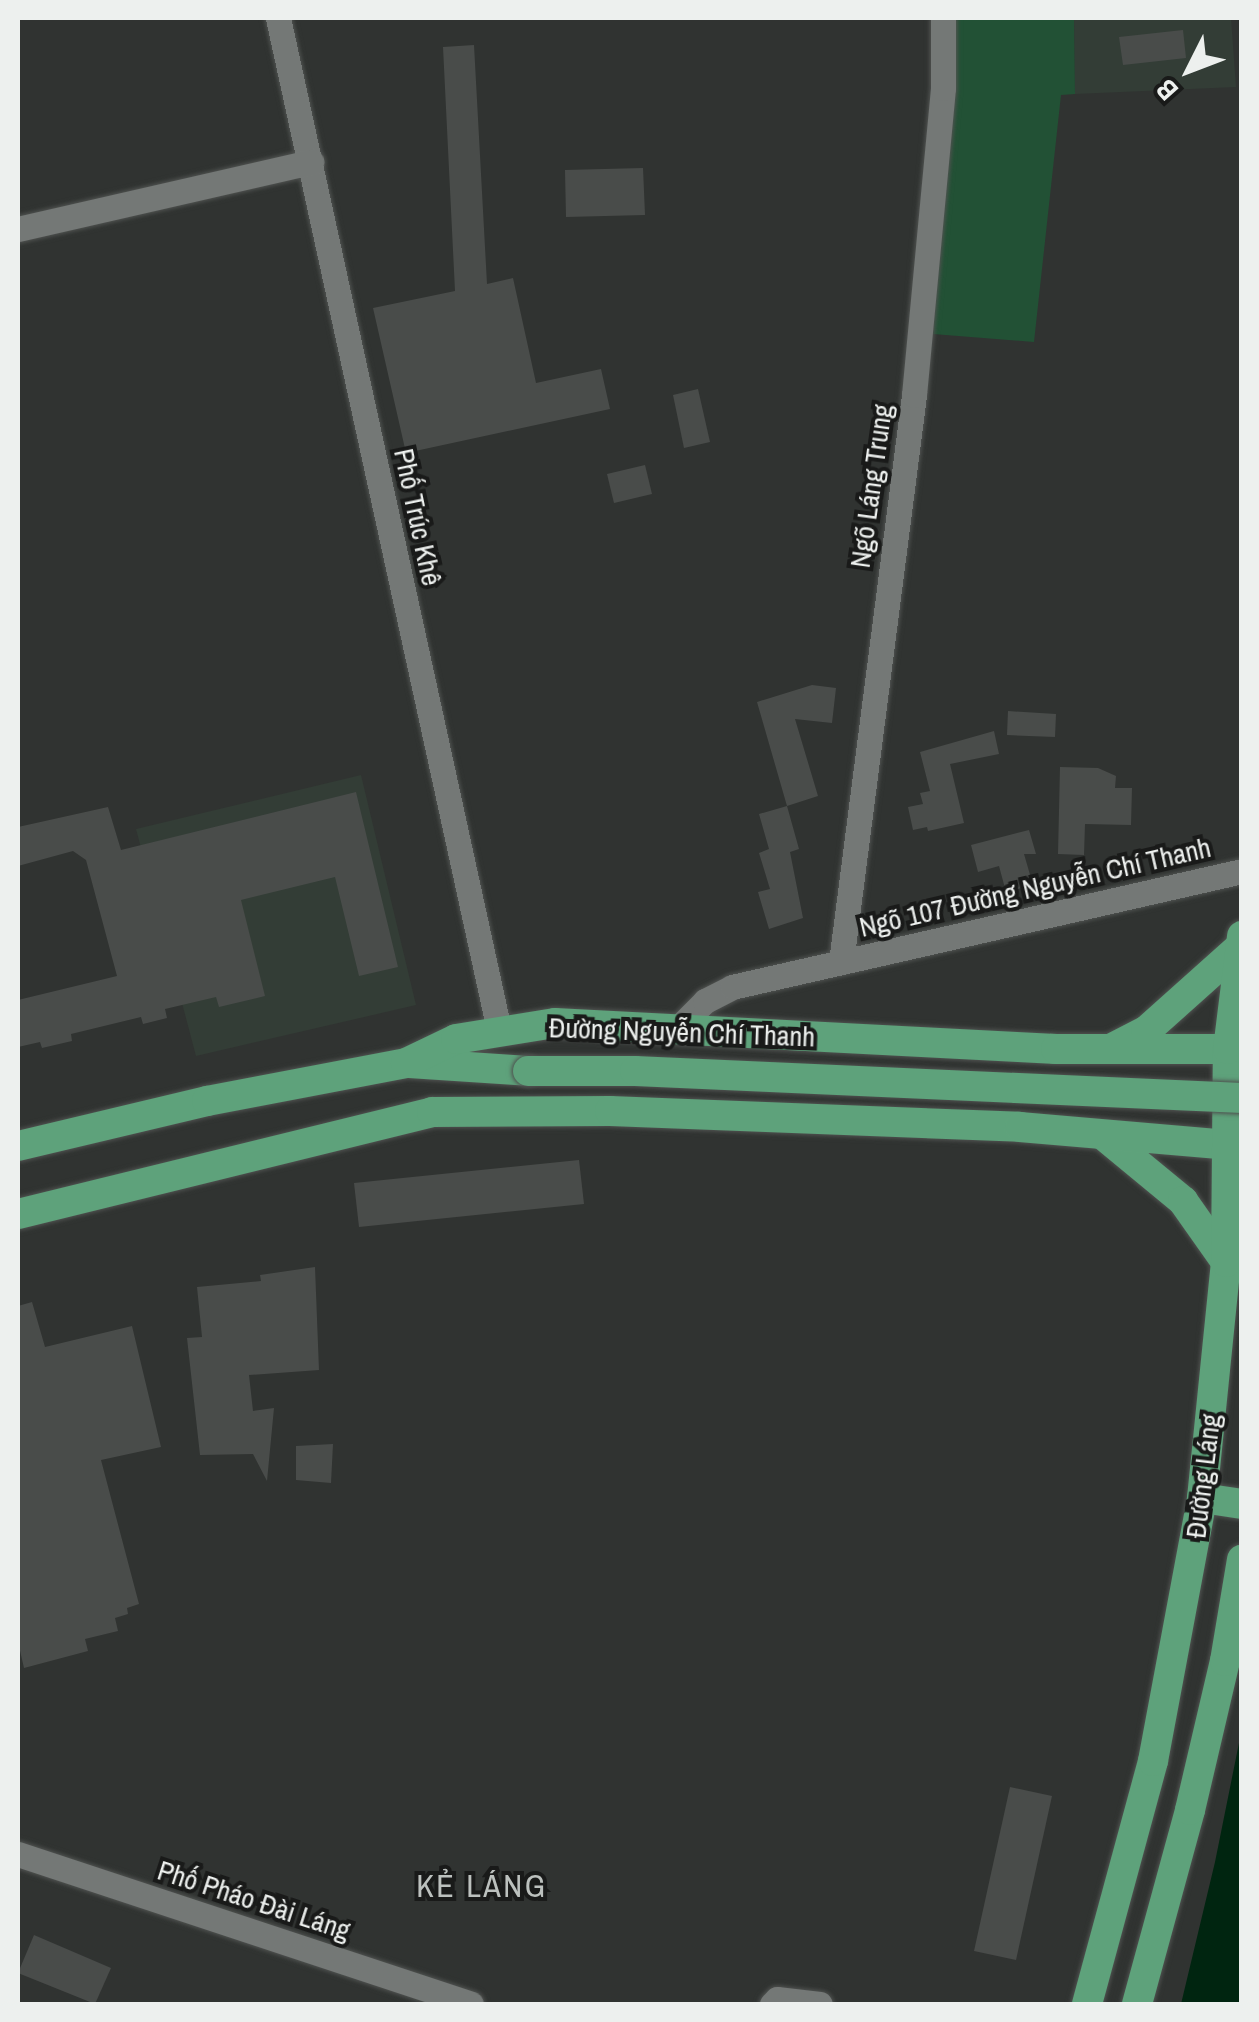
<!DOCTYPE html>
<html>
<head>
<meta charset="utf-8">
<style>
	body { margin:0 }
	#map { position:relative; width:1259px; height:2022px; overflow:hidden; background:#303331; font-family:"Archivo Narrow",sans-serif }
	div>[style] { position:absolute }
	.built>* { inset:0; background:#333d36 }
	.green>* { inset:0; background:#225135 }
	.water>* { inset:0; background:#002510 }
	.building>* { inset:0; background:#494c4a }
	.roads { filter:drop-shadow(0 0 2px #4f5250) drop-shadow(0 0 2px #4f5250) }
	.minor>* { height:25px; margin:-12.5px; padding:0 12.5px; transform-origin:12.5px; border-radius:12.5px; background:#747876 }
	.major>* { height:30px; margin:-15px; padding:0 15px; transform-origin:15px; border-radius:15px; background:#5ea27b }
	.bridges { filter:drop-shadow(0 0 2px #4f5250) drop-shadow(0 0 2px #4f5250) }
	.major-bridge>* { height:30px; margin:-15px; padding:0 15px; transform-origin:15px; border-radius:15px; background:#5ea27b }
	span { translate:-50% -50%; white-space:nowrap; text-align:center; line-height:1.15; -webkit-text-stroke:8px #191a19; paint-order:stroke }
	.street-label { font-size:28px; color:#edf0ee }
	.quarter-label { font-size:32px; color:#bcc1be; letter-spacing:2.5px }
	.frame { position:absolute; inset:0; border:20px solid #edf0ee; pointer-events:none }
	.north { position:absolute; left:1139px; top:20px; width:100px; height:100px; -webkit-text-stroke:8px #191a19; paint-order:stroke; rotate:228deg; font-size:28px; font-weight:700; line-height:40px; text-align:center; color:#edf0ee }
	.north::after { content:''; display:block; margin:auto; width:35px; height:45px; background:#edf0ee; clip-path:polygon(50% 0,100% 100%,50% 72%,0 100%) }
</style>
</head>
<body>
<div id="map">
	<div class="built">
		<i style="clip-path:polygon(1074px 18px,1231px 18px,1236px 87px,1075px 94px)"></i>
		<i style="clip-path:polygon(361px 775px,416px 1005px,196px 1056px,136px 829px)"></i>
	</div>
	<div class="green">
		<i style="clip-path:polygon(952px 18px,1074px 18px,1075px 94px,1061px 95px,1034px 342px,933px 334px,951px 99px)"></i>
	</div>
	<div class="water">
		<i style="clip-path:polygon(1241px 1733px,1241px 2004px,1181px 2004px,1215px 1862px)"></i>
	</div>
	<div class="building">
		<i style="clip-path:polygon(1183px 30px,1186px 58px,1123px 65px,1119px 37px)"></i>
		<i style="clip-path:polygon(474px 45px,487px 284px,513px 278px,536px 383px,601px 369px,610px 409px,406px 453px,373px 308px,455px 291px,443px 47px)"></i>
		<i style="clip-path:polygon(643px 168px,645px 215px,566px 217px,565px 170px)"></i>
		<i style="clip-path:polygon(698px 389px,710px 442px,684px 448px,673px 395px)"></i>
		<i style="clip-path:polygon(645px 465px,652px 494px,614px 503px,607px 474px)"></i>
		<i style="clip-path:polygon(812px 685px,836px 688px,832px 723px,795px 719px,818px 796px,787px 806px,757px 702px)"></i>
		<i style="clip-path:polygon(1008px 711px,1056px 714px,1055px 737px,1007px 735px)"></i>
		<i style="clip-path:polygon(994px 731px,999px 754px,950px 764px,964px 823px,928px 831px,927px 827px,913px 830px,908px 807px,923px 804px,920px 793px,930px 791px,920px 752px)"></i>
		<i style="clip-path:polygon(1060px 767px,1098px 768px,1116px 776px,1115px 788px,1132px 788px,1131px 825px,1085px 824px,1084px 855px,1058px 854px)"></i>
		<i style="clip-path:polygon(356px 792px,398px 967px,359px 976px,335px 877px,241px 900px,265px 996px,219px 1007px,216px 997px,165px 1009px,167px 1018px,143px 1024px,141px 1017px,71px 1034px,72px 1041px,42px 1048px,40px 1042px,18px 1047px,18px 1000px,117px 976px,86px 860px,73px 851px,18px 866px,18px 827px,108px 807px,121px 850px)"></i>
		<i style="clip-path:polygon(787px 806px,799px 849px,790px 852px,803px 918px,769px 929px,758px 892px,770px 889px,759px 853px,769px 849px,759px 814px)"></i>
		<i style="clip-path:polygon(1029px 830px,1036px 854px,1024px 854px,1033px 885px,1006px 892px,999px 866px,978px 872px,971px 845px)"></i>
		<i style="clip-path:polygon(579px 1160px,584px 1204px,359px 1227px,354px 1183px)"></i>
		<i style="clip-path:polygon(315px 1267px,319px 1370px,249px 1375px,253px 1411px,274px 1408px,267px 1481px,253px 1454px,200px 1455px,187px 1338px,202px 1337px,197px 1287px,261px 1281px,260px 1275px)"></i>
		<i style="clip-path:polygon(32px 1302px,45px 1347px,132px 1326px,161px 1447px,101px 1460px,139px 1604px,127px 1608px,128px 1614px,115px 1618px,118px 1631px,85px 1639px,88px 1651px,24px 1668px,18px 1642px,18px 1306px)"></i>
		<i style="clip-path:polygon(333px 1444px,331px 1483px,296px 1480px,296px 1446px)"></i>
		<i style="clip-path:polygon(1010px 1787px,1052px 1796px,1016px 1960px,974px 1951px)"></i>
		<i style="clip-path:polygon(34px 1935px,111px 1968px,95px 2004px,18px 1973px)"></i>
	</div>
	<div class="roads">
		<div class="minor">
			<i style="left:278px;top:18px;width:1036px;rotate:77.68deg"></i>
			<i style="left:18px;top:229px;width:301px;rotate:-12.9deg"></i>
			<i style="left:841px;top:962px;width:572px;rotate:-82.66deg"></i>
			<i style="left:914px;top:395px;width:308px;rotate:-84.6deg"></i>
			<i style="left:943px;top:88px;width:70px;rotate:-90deg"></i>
			<i style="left:677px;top:1029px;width:40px;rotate:-45deg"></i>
			<i style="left:705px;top:1001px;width:30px;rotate:-27deg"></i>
			<i style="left:732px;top:987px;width:523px;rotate:-12.81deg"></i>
			<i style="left:18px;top:1854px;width:477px;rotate:18.3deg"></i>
			<i style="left:772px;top:2004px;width:7px;rotate:-45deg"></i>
			<i style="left:777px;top:1999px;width:43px;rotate:6.6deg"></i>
		</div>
		<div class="major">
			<i style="left:1114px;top:1047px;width:36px;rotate:-27deg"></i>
			<i style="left:1146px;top:1031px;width:126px;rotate:-41.8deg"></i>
			<i style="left:409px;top:1063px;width:119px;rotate:3.8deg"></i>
			<i style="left:1103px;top:1135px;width:104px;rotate:39.5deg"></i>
			<i style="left:1183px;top:1201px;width:75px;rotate:54.8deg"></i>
			<i style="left:18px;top:1146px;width:194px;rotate:-13.4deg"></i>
			<i style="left:207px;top:1101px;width:203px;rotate:-10.8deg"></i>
			<i style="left:406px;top:1063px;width:55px;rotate:-25.6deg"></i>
			<i style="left:456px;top:1039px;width:100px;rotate:-9.2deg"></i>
			<i style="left:555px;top:1023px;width:502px;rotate:2.97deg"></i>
			<i style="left:1056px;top:1049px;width:186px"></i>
			<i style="left:18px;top:1214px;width:426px;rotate:-13.8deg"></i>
			<i style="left:432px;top:1112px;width:178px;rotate:-0.3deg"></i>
			<i style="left:610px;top:1111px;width:410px;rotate:2.2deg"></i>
			<i style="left:1020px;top:1127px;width:223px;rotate:4.9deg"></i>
			<i style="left:1202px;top:1498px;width:40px;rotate:8.5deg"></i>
			<i style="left:1087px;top:2004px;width:252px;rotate:-74.8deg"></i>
			<i style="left:1153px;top:1761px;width:268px;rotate:-79.4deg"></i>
			<i style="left:1202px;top:1498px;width:237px;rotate:-84.2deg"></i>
			<i style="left:1226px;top:1262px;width:213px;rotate:-89.5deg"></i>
			<i style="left:1228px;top:1049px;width:114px;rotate:-82.9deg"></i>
			<i style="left:1137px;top:2004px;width:201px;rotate:-74.7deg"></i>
			<i style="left:1190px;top:1810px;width:153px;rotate:-76.8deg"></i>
			<i style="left:1225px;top:1661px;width:103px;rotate:-80.5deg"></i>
		</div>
	</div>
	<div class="bridges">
		<div class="major-bridge">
			<i style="left:528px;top:1071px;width:107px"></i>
			<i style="left:635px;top:1071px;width:608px;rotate:2.55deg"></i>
		</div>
	</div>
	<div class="street-label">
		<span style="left:871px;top:486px;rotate:-82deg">Ngõ Láng Trung</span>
		<span style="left:418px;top:517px;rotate:78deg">Phố Trúc Khê</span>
		<span style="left:1035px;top:887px;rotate:-13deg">Ngõ 107 Đường Nguyễn Chí Thanh</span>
		<span style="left:682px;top:1032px;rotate:2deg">Đường Nguyễn Chí Thanh</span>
		<span style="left:1203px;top:1476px;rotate:-83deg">Đường Láng</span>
		<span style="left:254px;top:1900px;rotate:18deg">Phố Pháo Đài Láng</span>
	</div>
	<div class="quarter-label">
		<span style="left:482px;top:1886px">KẺ LÁNG</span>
	</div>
	<div class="frame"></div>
	<div class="north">B</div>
</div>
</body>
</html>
